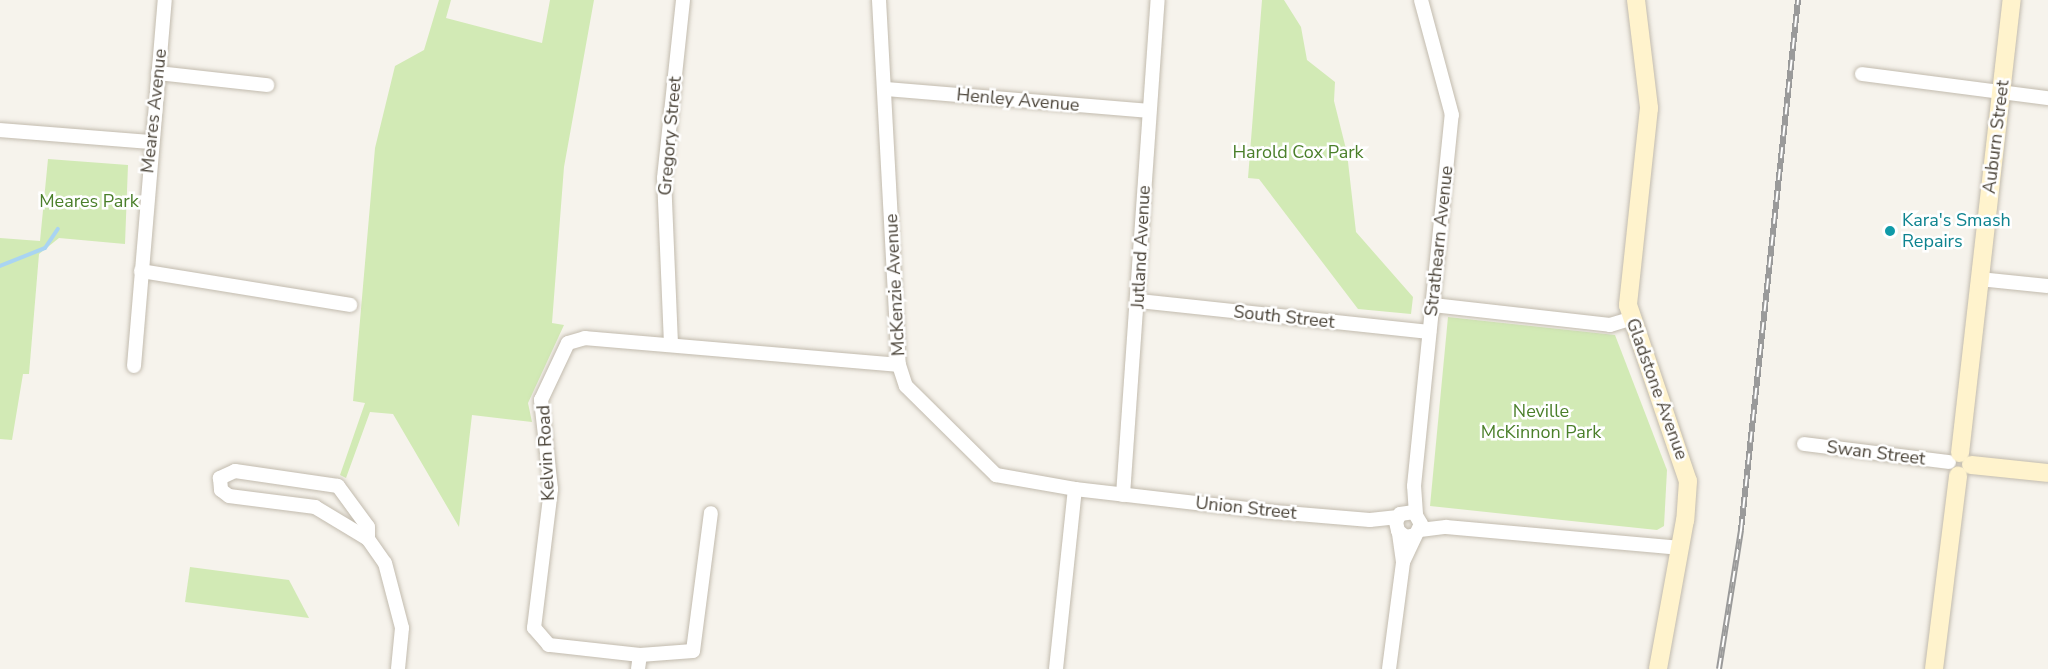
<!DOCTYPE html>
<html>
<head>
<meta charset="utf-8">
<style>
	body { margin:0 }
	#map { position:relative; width:2048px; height:669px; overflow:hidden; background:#f6f3ec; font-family:"Nunito Sans",sans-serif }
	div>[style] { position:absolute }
	.green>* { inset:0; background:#d2eab5 }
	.stream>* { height:4px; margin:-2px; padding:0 2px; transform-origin:2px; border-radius:2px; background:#a9d4f2 }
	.roads { filter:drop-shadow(0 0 2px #c2bbae) drop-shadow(0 0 2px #c2bbae) }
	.street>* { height:14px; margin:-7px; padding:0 7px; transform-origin:7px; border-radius:7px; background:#fff }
	.secondary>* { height:18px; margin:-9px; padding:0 9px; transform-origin:9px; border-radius:9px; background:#fff3cd }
	.rail>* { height:6px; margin-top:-3px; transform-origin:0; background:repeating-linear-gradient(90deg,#fff 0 11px,#9a9a9a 0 22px); box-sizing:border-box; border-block:2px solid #9a9a9a }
	.dots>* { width:16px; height:16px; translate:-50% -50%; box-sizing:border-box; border:3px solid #fff; border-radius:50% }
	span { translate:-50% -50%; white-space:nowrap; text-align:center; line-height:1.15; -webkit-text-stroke:5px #fff; paint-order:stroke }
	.street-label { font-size:18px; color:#4b4439 }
	.park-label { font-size:18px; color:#4a7f2a }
	.culture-label { font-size:18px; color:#0d838f }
	.left { translate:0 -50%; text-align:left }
</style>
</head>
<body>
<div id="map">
	<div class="green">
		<i style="clip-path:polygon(439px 0,451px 0,446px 18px,542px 43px,550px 0,594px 0,564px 167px,552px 323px,564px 325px,528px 403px,532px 422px,472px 415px,459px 527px,393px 414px,370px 412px,346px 478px,340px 475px,365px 403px,353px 401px,375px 148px,395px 66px,424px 50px)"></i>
		<i style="clip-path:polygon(1262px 0,1284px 0,1301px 27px,1307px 60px,1335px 82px,1334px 101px,1347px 153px,1356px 232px,1413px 297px,1411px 314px,1358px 309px,1259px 179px,1248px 178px)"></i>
		<i style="clip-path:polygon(48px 159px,128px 165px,125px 244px,59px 238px,39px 254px,29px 374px,23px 374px,12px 440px,0 439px,0 238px,40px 241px)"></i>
		<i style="clip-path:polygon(1448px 317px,1615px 335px,1667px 470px,1664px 526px,1657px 530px,1430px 506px)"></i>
		<i style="clip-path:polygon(190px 567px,289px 580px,309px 618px,185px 602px)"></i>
	</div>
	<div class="stream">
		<i style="left:0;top:266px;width:48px;rotate:-21.8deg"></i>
		<i style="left:45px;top:248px;width:23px;rotate:-56deg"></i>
	</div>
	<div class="roads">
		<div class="street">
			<i style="left:879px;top:0;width:366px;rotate:86.9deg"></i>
			<i style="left:899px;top:365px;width:22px;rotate:72deg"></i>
			<i style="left:906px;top:386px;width:127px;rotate:44.7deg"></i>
			<i style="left:996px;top:475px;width:80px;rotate:10deg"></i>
			<i style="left:1075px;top:489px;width:200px;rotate:6.6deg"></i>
			<i style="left:1274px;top:512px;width:96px;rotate:4.8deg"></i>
			<i style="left:1370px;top:520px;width:28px;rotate:-6deg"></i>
			<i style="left:158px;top:73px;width:110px;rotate:6.3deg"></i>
			<i style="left:1862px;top:74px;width:188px;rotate:7.4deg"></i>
			<i style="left:887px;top:89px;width:263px;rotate:4.8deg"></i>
			<i style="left:0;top:130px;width:150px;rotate:4.6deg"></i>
			<i style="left:141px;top:271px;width:212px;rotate:9.2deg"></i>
			<i style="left:1979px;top:279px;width:69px;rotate:5.8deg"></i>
			<i style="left:1139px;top:301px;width:292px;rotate:6.1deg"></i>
			<i style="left:1433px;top:305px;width:178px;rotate:6.4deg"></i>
			<i style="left:1610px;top:325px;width:21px;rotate:-17deg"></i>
			<i style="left:671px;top:344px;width:166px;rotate:-92.4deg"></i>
			<i style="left:664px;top:178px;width:179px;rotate:-83.9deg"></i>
			<i style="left:134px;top:366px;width:367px;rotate:-85.2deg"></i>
			<i style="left:1804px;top:444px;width:146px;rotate:7.1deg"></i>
			<i style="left:1123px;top:495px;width:496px;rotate:-86deg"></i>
			<i style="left:1416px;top:514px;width:28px;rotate:-94deg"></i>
			<i style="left:1414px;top:486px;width:373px;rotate:-84.2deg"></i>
			<i style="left:1452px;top:115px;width:119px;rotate:-105.1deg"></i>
			<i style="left:1420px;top:530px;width:26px;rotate:-7deg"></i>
			<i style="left:1446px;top:527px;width:236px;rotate:5.1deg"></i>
			<i style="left:368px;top:539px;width:12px;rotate:-90deg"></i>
			<i style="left:368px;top:527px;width:51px;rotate:-126.2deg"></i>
			<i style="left:338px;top:486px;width:104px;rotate:-171.7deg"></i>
			<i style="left:235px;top:471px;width:17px;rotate:155deg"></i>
			<i style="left:220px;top:478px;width:12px;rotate:85deg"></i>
			<i style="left:221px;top:490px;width:10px;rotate:37deg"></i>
			<i style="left:229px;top:496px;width:87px;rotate:7.3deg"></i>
			<i style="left:315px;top:507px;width:62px;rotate:31.1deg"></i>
			<i style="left:368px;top:539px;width:29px;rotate:55deg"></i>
			<i style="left:385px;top:563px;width:67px;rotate:75.3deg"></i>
			<i style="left:402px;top:628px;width:41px;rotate:95.6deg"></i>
			<i style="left:1403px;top:562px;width:42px;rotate:-64.7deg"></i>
			<i style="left:1421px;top:524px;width:14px;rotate:-120deg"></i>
			<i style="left:1414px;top:512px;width:14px;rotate:172deg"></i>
			<i style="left:1400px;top:514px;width:9px;rotate:117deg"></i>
			<i style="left:1396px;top:522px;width:9px;rotate:77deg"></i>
			<i style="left:1398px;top:531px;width:10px;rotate:37deg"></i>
			<i style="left:1406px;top:537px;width:9px;rotate:-13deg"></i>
			<i style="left:640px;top:655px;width:53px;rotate:-4.3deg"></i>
			<i style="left:693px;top:651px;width:139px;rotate:-82.6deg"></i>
			<i style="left:638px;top:669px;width:14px;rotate:-82deg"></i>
			<i style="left:640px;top:655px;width:92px;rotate:-173.7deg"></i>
			<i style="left:549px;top:645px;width:23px;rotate:-131deg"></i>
			<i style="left:534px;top:628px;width:140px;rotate:-83deg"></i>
			<i style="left:551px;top:489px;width:90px;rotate:-96.4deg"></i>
			<i style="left:541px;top:400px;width:63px;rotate:-64.7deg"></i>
			<i style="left:568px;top:343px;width:18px;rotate:-16deg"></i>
			<i style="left:585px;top:338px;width:315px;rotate:4.9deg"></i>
			<i style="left:1056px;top:669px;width:181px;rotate:-84deg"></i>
			<i style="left:1389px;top:669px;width:108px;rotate:-82.5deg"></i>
			<i style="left:1403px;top:562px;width:29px;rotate:-98deg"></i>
		</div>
		<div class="secondary">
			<i style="left:1636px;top:0;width:109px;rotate:83.1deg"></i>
			<i style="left:1649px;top:108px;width:198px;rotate:96.1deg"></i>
			<i style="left:1628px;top:305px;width:186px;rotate:71.2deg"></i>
			<i style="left:1688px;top:481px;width:39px;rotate:94deg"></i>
			<i style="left:1685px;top:520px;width:151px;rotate:100.3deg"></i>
			<i style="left:1960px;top:453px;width:456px;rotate:-83.5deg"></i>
			<i style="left:1971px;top:465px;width:77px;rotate:5.9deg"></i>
			<i style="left:1934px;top:669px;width:195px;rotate:-82.9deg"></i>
		</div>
	</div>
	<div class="rail">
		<i style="left:1719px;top:669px;width:141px;rotate:-81deg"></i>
		<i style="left:1741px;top:530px;width:533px;rotate:-83.86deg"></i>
	</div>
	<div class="dots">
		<i style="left:1890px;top:231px;background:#0f9aa8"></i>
	</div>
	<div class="street-label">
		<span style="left:1018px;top:100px;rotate:5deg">Henley Avenue</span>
		<span style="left:154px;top:111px;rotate:-84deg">Meares Avenue</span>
		<span style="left:670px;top:136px;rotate:-85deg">Gregory Street</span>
		<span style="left:1996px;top:137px;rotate:-83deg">Auburn Street</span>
		<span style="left:1439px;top:241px;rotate:-84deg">Strathearn Avenue</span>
		<span style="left:1141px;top:247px;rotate:-87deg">Jutland Avenue</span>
		<span style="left:895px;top:285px;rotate:-93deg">McKenzie Avenue</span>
		<span style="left:1284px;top:317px;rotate:6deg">South Street</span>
		<span style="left:1657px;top:389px;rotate:70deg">Gladstone Avenue</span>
		<span style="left:546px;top:453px;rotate:-93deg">Kelvin Road</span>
		<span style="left:1876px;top:453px;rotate:7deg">Swan Street</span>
		<span style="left:1246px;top:508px;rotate:6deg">Union Street</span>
	</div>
	<div class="park-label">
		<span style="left:1298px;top:152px">Harold Cox Park</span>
		<span style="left:89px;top:201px">Meares Park</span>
		<span style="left:1541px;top:422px">Neville<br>McKinnon Park</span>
	</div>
	<div class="culture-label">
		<span class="left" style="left:1902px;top:231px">Kara's Smash<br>Repairs</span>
	</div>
</div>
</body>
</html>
